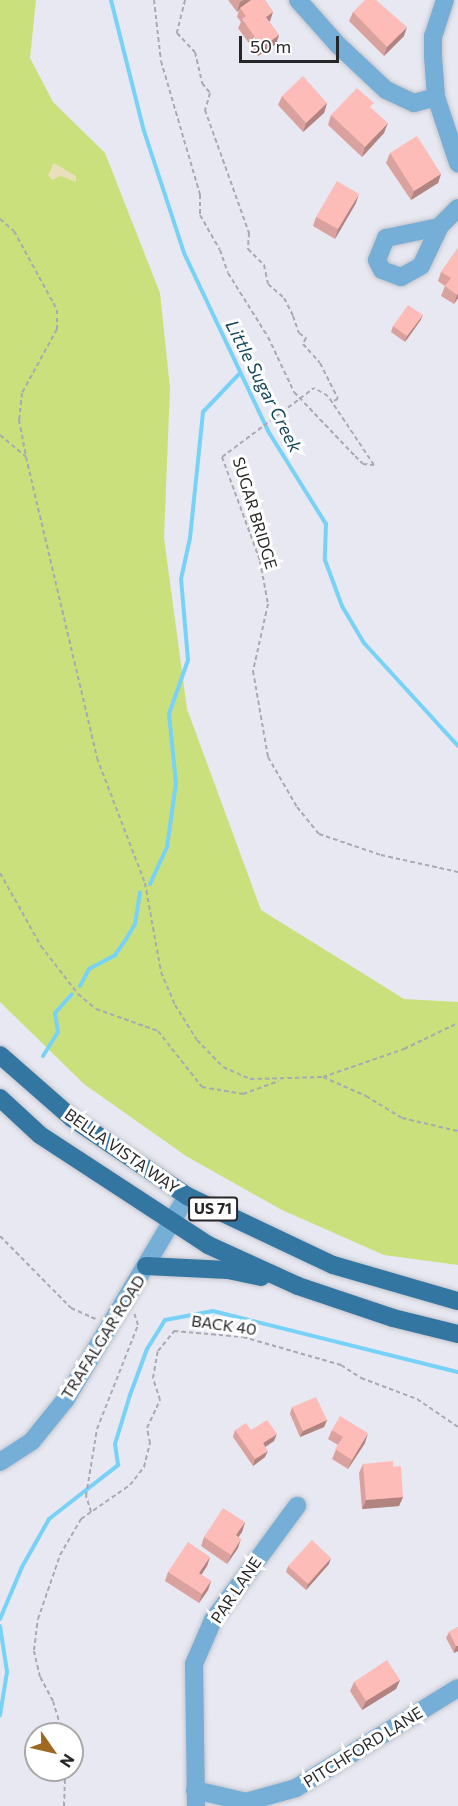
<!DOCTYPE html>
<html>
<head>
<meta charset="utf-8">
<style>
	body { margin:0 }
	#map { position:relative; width:458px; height:1806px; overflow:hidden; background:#e7e8f1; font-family:Commissioner,sans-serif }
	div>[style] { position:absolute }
	.green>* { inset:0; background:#cae07c }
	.sand>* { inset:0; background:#e9dfba }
	.stream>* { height:4px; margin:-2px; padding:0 2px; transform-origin:2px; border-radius:2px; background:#78d2f8 }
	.path>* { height:2px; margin-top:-1px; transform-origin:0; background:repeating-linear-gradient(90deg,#a9aab1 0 4.5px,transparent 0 7.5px) }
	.roads { filter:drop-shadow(0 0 2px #c4c5cd) drop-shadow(0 0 2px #c4c5cd) }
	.minor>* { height:18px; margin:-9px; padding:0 9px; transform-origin:9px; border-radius:9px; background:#75aed7 }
	.major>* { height:18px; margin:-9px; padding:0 9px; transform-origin:9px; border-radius:9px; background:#3476a2 }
	.path-bridge>* { height:2px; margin-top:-1px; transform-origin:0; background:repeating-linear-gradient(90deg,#a9aab1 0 4.5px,transparent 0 7.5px) }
	.wall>* { inset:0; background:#daa29e }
	.shaded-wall>* { inset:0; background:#b18481 }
	.building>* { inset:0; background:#fdbcb8 }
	span { translate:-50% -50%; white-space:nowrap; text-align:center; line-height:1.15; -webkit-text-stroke:6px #fff; paint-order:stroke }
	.shield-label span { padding:2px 4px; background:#fff; border:2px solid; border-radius:4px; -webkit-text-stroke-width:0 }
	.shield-label { font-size:15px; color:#27272a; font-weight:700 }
	.street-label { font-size:16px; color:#27272a }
	.water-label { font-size:18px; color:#13475b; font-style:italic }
	.north { position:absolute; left:24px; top:1722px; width:60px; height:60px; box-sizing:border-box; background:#fff; border:2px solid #a9a9aa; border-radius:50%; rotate:124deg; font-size:16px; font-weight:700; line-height:24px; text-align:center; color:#27272a }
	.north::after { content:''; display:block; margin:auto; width:21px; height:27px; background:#9d6820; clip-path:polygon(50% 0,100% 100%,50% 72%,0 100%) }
	.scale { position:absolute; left:239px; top:36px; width:100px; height:27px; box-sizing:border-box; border:3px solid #27272a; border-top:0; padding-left:8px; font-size:18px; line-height:21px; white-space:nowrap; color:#27272a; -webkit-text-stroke:4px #fff; paint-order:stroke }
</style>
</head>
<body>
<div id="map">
	<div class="green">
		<i style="clip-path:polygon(0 0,36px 0,30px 58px,53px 102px,105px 153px,160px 293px,170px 388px,164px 538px,187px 709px,261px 910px,404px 999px,458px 1002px,458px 1265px,384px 1255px,282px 1210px,186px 1156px,84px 1084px,0 1002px)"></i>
	</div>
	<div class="sand">
		<i style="clip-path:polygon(54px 163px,76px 176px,76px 182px,61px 176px,52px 180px,48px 175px)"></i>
	</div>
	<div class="stream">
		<i style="left:111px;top:0;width:135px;rotate:75.9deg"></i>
		<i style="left:144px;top:131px;width:128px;rotate:71.8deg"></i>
		<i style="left:184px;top:253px;width:197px;rotate:64.7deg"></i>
		<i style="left:268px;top:431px;width:110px;rotate:58.1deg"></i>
		<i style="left:326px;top:524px;width:36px;rotate:92deg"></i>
		<i style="left:325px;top:560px;width:49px;rotate:69.7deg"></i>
		<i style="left:342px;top:606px;width:43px;rotate:59.3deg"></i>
		<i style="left:364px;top:643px;width:139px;rotate:47.6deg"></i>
		<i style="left:150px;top:884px;width:41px;rotate:-65.3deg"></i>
		<i style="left:167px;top:847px;width:65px;rotate:-82deg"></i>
		<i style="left:176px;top:783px;width:69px;rotate:-95.8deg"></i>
		<i style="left:169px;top:714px;width:57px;rotate:-70.6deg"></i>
		<i style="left:188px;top:660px;width:81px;rotate:-94.9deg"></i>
		<i style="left:181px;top:579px;width:42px;rotate:-77.6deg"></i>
		<i style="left:190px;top:538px;width:127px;rotate:-84.1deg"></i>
		<i style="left:203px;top:412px;width:54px;rotate:-46.5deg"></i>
		<i style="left:80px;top:986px;width:19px;rotate:-62deg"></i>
		<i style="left:89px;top:969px;width:30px;rotate:-28deg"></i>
		<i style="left:115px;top:955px;width:19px;rotate:-55deg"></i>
		<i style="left:126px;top:939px;width:17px;rotate:-59deg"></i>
		<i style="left:135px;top:924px;width:32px;rotate:-81deg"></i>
		<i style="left:43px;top:1056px;width:28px;rotate:-58deg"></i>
		<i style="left:58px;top:1032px;width:19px;rotate:-99deg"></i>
		<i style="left:55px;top:1013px;width:25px;rotate:-48deg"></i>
		<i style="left:0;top:1619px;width:56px;rotate:-67.1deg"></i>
		<i style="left:22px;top:1567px;width:55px;rotate:-60.6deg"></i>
		<i style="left:49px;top:1519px;width:88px;rotate:-38deg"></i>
		<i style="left:118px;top:1465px;width:21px;rotate:-98deg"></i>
		<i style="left:115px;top:1444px;width:51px;rotate:-73deg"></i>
		<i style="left:130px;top:1395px;width:49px;rotate:-69.7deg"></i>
		<i style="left:147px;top:1349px;width:34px;rotate:-58deg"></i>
		<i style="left:165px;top:1320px;width:49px;rotate:-10.6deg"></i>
		<i style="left:213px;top:1311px;width:252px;rotate:14deg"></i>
		<i style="left:0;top:1626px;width:47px;rotate:81.3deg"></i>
		<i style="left:7px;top:1672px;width:44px;rotate:99.2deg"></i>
	</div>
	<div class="path">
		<i style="left:154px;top:0;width:61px;rotate:83.5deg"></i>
		<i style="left:161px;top:61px;width:139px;rotate:73.7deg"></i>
		<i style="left:200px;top:194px;width:21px;rotate:90deg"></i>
		<i style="left:200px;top:215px;width:40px;rotate:60.3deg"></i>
		<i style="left:220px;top:250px;width:24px;rotate:71deg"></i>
		<i style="left:228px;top:273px;width:75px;rotate:58deg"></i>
		<i style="left:268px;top:337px;width:61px;rotate:64.7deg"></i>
		<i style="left:294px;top:392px;width:88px;rotate:46.4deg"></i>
		<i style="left:355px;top:456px;width:11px;rotate:45deg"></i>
		<i style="left:363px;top:464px;width:11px;rotate:5deg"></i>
		<i style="left:374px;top:465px;width:83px;rotate:-123.7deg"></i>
		<i style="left:328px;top:396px;width:16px;rotate:-150deg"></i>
		<i style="left:185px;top:0;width:34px;rotate:104deg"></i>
		<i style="left:177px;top:33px;width:26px;rotate:47deg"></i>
		<i style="left:195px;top:52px;width:32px;rotate:77deg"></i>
		<i style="left:202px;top:83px;width:13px;rotate:51deg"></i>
		<i style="left:210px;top:93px;width:18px;rotate:106deg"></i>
		<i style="left:205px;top:110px;width:131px;rotate:70.3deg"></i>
		<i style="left:249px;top:233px;width:16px;rotate:94deg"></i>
		<i style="left:248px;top:249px;width:23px;rotate:45deg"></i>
		<i style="left:264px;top:265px;width:19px;rotate:78deg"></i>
		<i style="left:268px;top:284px;width:21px;rotate:41deg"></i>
		<i style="left:284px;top:298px;width:20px;rotate:63deg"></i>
		<i style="left:293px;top:316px;width:18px;rotate:71deg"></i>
		<i style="left:299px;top:333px;width:9px;rotate:36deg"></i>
		<i style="left:306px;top:338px;width:7px;rotate:117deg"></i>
		<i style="left:303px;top:344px;width:25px;rotate:48deg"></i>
		<i style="left:320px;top:363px;width:40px;rotate:63.4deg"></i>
		<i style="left:338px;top:399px;width:5px;rotate:158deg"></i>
		<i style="left:0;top:219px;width:18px;rotate:41deg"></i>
		<i style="left:14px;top:231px;width:90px;rotate:61.4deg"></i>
		<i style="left:57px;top:310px;width:19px;rotate:90deg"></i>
		<i style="left:57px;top:329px;width:73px;rotate:118.7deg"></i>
		<i style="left:22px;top:393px;width:27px;rotate:96deg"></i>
		<i style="left:19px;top:420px;width:36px;rotate:79deg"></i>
		<i style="left:0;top:435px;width:34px;rotate:40deg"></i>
		<i style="left:26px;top:457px;width:309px;rotate:76.7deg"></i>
		<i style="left:97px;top:758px;width:134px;rotate:69deg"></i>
		<i style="left:145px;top:883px;width:90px;rotate:79.8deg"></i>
		<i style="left:161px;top:972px;width:36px;rotate:67deg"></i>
		<i style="left:175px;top:1005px;width:41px;rotate:57.8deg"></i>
		<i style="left:197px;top:1040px;width:37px;rotate:46deg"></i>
		<i style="left:223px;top:1067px;width:30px;rotate:24deg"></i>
		<i style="left:250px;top:1079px;width:73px;rotate:-1.6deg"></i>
		<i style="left:323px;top:1077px;width:47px;rotate:23.8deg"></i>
		<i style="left:366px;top:1096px;width:42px;rotate:31.4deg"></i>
		<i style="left:402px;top:1118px;width:57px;rotate:13.1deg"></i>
		<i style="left:222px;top:457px;width:111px;rotate:69.9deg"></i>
		<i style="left:260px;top:561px;width:44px;rotate:79.5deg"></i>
		<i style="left:268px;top:604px;width:69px;rotate:102.6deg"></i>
		<i style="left:253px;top:671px;width:87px;rotate:80.1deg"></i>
		<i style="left:268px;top:757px;width:58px;rotate:59.9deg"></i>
		<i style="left:297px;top:807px;width:35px;rotate:51deg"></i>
		<i style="left:319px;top:834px;width:65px;rotate:18.7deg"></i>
		<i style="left:381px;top:855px;width:79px;rotate:12.4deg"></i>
		<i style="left:0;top:873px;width:84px;rotate:60.7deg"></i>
		<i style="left:41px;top:946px;width:61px;rotate:52.4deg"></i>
		<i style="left:78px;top:994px;width:23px;rotate:40deg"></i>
		<i style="left:96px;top:1009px;width:66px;rotate:19.5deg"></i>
		<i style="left:158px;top:1031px;width:71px;rotate:51.8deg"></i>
		<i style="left:202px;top:1087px;width:42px;rotate:9.7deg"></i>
		<i style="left:243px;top:1094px;width:38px;rotate:-20deg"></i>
		<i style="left:323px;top:1077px;width:86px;rotate:-19.1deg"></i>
		<i style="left:404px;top:1049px;width:60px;rotate:-25.7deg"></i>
		<i style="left:0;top:1236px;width:101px;rotate:45.4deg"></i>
		<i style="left:71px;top:1308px;width:27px;rotate:24deg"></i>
		<i style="left:91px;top:1512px;width:17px;rotate:-107deg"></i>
		<i style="left:86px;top:1496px;width:68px;rotate:-80.7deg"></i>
		<i style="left:97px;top:1429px;width:112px;rotate:-68.5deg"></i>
		<i style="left:138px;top:1325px;width:13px;rotate:-108deg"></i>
		<i style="left:63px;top:1734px;width:34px;rotate:-107deg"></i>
		<i style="left:53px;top:1701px;width:27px;rotate:-118deg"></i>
		<i style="left:40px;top:1677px;width:28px;rotate:-103deg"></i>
		<i style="left:34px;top:1650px;width:31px;rotate:-83deg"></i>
		<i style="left:38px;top:1619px;width:68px;rotate:-71deg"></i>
		<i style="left:60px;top:1555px;width:42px;rotate:-59.7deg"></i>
		<i style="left:81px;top:1519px;width:60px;rotate:-34.8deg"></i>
		<i style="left:130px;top:1485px;width:23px;rotate:-52deg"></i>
		<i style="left:144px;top:1467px;width:25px;rotate:-76deg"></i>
		<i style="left:150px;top:1443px;width:15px;rotate:-101deg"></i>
		<i style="left:147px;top:1428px;width:31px;rotate:-65deg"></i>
		<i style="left:160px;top:1400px;width:23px;rotate:-108deg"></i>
		<i style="left:153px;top:1378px;width:27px;rotate:-80deg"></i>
		<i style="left:158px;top:1351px;width:26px;rotate:-51deg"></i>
		<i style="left:174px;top:1331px;width:69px;rotate:5deg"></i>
		<i style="left:243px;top:1337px;width:102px;rotate:15.9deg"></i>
		<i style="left:341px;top:1365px;width:24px;rotate:33deg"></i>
		<i style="left:361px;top:1378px;width:60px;rotate:20.6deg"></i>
		<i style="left:417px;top:1399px;width:50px;rotate:34.3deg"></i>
		<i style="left:64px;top:1806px;width:36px;rotate:-88deg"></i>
	</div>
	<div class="roads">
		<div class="minor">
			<i style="left:298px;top:0;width:60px;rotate:48.4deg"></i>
			<i style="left:338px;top:45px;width:66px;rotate:43.2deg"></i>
			<i style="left:386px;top:90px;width:31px;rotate:25deg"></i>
			<i style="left:414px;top:103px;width:23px;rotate:-15deg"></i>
			<i style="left:445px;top:0;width:38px;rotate:108deg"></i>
			<i style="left:433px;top:36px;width:20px;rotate:90deg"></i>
			<i style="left:433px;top:56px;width:41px;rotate:85.8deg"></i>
			<i style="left:436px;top:97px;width:70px;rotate:71.6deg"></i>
			<i style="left:440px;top:226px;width:44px;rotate:115.4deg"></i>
			<i style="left:421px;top:266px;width:23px;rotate:151deg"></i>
			<i style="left:401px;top:277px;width:20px;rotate:-160deg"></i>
			<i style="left:382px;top:270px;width:11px;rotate:-117deg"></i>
			<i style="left:377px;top:260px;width:24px;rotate:-68deg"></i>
			<i style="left:386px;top:238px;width:54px;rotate:-11.7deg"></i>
			<i style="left:439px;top:227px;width:27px;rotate:-45deg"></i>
			<i style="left:0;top:1462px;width:38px;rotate:-33deg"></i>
			<i style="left:32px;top:1441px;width:54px;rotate:-51deg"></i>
			<i style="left:66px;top:1399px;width:236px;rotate:-59.2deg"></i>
			<i style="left:195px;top:1790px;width:52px;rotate:13.2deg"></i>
			<i style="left:246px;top:1802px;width:52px;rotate:-15.6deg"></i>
			<i style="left:296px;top:1788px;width:190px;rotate:-31.7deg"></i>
			<i style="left:196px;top:1806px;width:142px;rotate:-90.8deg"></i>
			<i style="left:194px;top:1664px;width:48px;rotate:-66.6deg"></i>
			<i style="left:213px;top:1620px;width:142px;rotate:-53.6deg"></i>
		</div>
		<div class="major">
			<i style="left:0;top:1055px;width:96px;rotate:41.2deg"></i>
			<i style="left:72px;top:1118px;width:139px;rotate:34.1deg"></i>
			<i style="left:187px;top:1196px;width:161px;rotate:25.3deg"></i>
			<i style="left:333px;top:1265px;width:130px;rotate:16.1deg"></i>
			<i style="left:0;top:1098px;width:54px;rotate:42.8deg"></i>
			<i style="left:40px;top:1135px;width:201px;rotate:33.2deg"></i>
			<i style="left:208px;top:1245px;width:99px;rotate:24.5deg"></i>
			<i style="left:298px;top:1286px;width:100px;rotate:18.6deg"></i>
			<i style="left:393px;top:1318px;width:67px;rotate:13.8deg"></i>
			<i style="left:146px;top:1266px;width:82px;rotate:2.8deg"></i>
			<i style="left:228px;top:1270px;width:34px;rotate:12deg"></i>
		</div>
	</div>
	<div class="path-bridge">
		<i style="left:222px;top:457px;width:115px;rotate:-36.9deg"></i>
	</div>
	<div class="wall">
		<i style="clip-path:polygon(228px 0,265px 0,273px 12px,269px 22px,279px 35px,276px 44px,258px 56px,238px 28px,241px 22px,237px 17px,239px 10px,237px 12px)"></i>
		<i style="clip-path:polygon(353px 12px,404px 36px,384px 56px,349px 21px)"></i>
		<i style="clip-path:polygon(282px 96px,327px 103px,324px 113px,303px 132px,278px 105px)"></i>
		<i style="clip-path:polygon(331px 115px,384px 133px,362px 157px,328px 125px)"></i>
		<i style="clip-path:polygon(390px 153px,441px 174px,438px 183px,411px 200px,386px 163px)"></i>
		<i style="clip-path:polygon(356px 203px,335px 239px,313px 226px,316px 217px)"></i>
		<i style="clip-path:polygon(458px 248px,458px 298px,454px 304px,441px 296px,445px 286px,438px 281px,441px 272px)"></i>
		<i style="clip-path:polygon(423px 315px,420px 321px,405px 342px,391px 332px,393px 326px)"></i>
		<i style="clip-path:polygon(292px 1407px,327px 1420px,324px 1427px,300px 1437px,290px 1414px)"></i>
		<i style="clip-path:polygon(235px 1430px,251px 1430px,274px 1441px,265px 1447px,265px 1457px,253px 1466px,233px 1437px)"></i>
		<i style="clip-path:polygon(332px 1430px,365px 1443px,348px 1469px,332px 1459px,338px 1445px,328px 1439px)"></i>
		<i style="clip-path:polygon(363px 1464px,393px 1467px,403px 1497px,399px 1506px,362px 1509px,359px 1473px)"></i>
		<i style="clip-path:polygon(245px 1522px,242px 1532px,238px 1537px,238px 1548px,227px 1564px,201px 1546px,204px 1537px)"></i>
		<i style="clip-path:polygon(210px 1557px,207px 1566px,201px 1575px,211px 1581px,208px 1590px,199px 1603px,165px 1581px,168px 1572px)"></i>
		<i style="clip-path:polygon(329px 1564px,306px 1590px,286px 1572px,288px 1566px)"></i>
		<i style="clip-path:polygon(458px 1627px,458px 1651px,454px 1653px,446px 1638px,449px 1632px)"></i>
		<i style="clip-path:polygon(400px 1680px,396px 1689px,362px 1710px,350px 1691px,354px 1682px)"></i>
	</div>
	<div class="shaded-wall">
		<i style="clip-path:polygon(244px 0,253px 0,240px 8px,239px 10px,237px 12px,240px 2px)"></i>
		<i style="clip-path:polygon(273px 12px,270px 21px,263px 26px,266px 17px)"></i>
		<i style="clip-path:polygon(407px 27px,404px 36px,384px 56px,387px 47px)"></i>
		<i style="clip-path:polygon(279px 35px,276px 44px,258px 56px,262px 47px)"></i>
		<i style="clip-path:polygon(327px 103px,324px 113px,303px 132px,306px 123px)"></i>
		<i style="clip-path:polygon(388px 123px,384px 133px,362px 157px,365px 147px)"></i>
		<i style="clip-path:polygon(441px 174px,438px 183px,411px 200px,414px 191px)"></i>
		<i style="clip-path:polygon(359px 194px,356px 203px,335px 239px,338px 229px)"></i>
		<i style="clip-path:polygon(458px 293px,458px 298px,454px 304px,457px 295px)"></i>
		<i style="clip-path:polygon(423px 315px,420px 321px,405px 342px,407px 336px)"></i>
		<i style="clip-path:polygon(327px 1420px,324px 1427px,300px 1437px,303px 1431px)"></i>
		<i style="clip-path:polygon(368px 1433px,365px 1443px,348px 1469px,352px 1460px)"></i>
		<i style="clip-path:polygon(277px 1434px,274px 1441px,261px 1450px,263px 1443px)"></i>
		<i style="clip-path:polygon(268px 1451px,265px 1457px,253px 1466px,255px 1459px)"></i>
		<i style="clip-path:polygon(403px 1497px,399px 1506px,362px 1509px,366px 1500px)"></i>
		<i style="clip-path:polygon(245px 1522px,242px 1532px,233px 1545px,236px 1535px)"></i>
		<i style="clip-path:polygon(241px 1539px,238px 1548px,227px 1564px,231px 1555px)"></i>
		<i style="clip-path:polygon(210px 1557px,207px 1566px,196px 1583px,199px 1573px)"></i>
		<i style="clip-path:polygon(331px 1558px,329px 1564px,306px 1590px,308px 1584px)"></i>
		<i style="clip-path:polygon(211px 1581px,208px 1590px,199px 1603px,202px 1594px)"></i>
		<i style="clip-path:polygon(456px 1646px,458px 1646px,458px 1651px,454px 1653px)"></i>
		<i style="clip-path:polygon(400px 1680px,396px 1689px,362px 1710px,366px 1701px)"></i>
	</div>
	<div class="building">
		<i style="clip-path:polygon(251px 0,265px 0,273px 12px,266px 17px,279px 35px,262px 47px,242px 19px,246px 16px,240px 8px)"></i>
		<i style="clip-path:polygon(365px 0,376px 0,407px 27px,387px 47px,353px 12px)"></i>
		<i style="clip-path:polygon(303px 76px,327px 103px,306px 123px,282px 96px)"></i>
		<i style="clip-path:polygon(357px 88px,374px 103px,370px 107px,388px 123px,365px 147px,331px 115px)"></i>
		<i style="clip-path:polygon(417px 136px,441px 174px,414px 191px,390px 153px)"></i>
		<i style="clip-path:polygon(337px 181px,359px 194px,338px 229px,316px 217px)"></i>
		<i style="clip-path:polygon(458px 248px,458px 293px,457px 295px,445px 286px,451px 278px,441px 272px)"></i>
		<i style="clip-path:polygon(408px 305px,423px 315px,407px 336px,393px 326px)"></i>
		<i style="clip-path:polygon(316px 1397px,327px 1420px,303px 1431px,292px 1407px)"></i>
		<i style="clip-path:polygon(340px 1416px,368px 1433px,352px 1460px,335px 1449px,343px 1437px,332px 1430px)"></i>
		<i style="clip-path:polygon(267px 1420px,277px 1434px,263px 1443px,268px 1451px,255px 1459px,235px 1430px,246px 1423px,251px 1430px)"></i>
		<i style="clip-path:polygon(393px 1461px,393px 1467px,401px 1466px,403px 1497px,366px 1500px,363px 1464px)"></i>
		<i style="clip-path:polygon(223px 1508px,245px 1522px,236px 1535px,241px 1539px,231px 1555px,204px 1537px)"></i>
		<i style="clip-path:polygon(312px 1540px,331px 1558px,308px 1584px,288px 1566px)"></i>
		<i style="clip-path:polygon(188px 1542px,210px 1557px,199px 1573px,211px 1581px,202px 1594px,168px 1572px)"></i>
		<i style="clip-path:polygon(458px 1627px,458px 1646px,456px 1646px,449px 1632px)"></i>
		<i style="clip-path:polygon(387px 1660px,400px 1680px,366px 1701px,354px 1682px)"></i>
	</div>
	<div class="shield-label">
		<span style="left:213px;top:1209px">US 71</span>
	</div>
	<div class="street-label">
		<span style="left:255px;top:513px;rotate:73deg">SUGAR BRIDGE</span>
		<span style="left:122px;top:1151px;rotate:35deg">BELLA VISTA WAY</span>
		<span style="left:224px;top:1325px;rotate:8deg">BACK 40</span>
		<span style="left:103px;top:1337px;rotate:-58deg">TRAFALGAR ROAD</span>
		<span style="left:236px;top:1590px;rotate:-56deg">PAR LANE</span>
		<span style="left:363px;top:1747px;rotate:-32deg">PITCHFORD LANE</span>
	</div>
	<div class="water-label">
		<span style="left:264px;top:386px;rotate:63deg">Little Sugar Creek</span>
	</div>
	<div class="north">N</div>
	<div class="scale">50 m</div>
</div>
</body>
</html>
